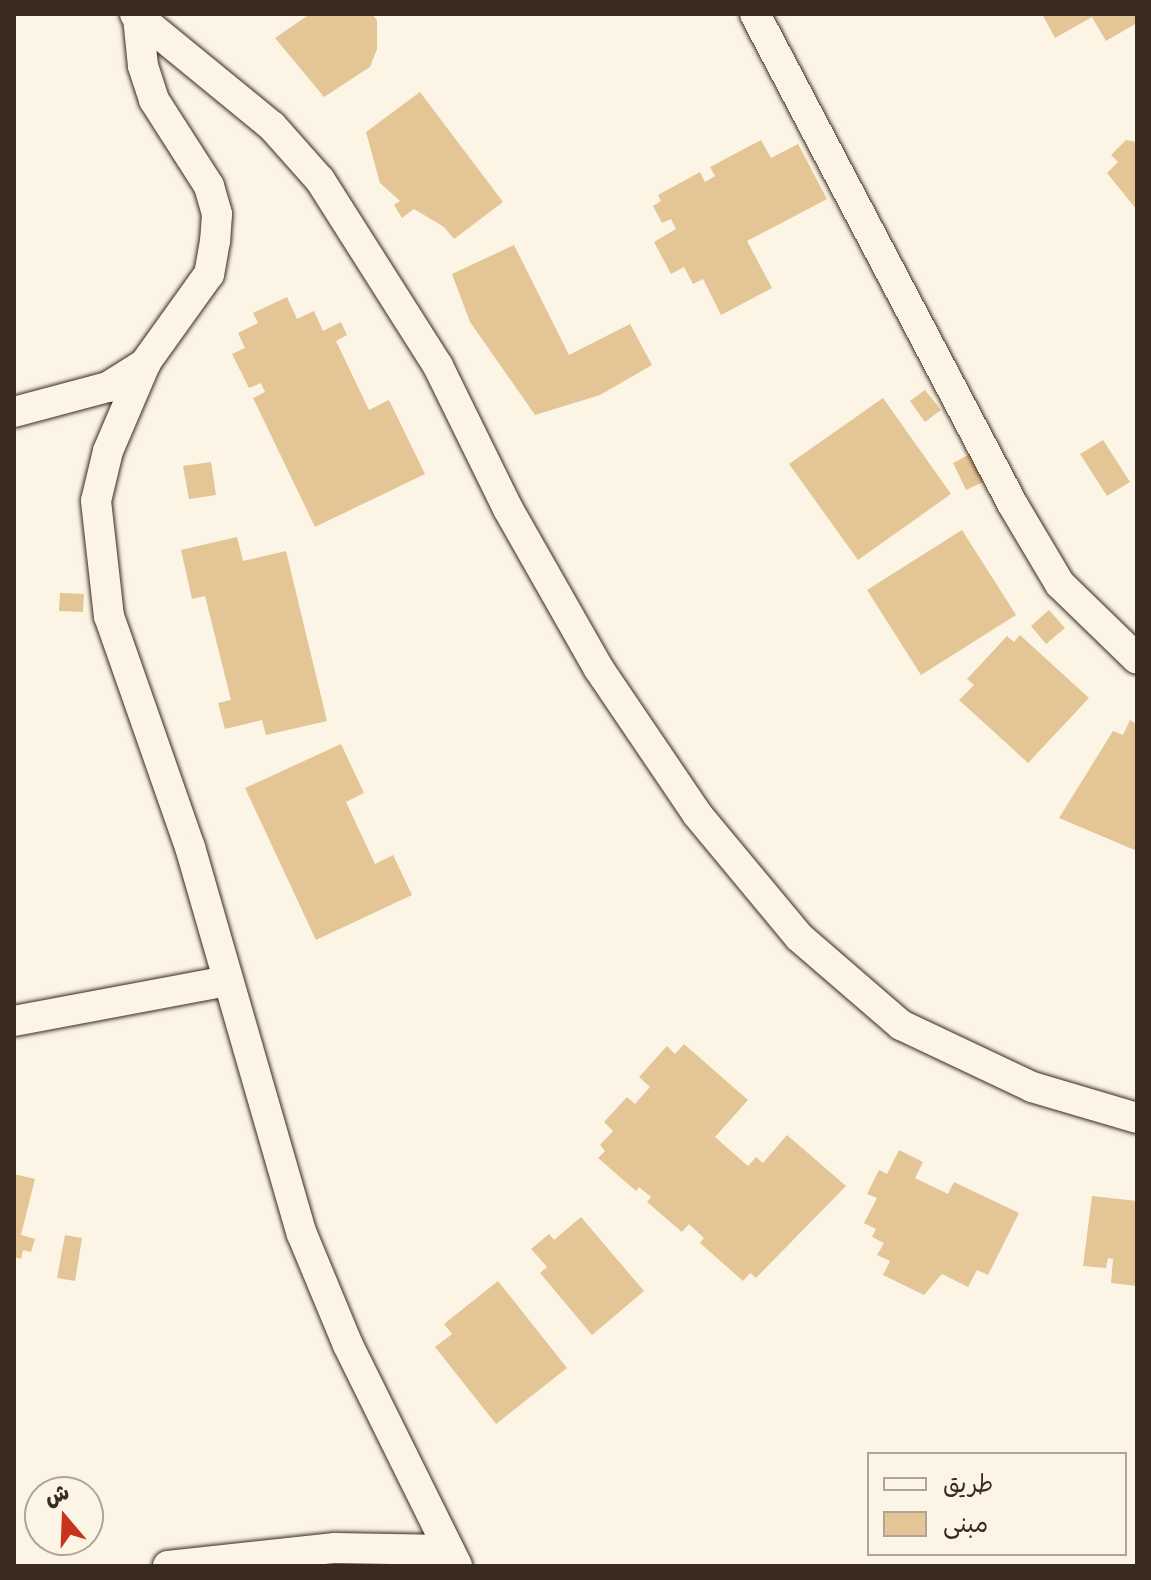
<!DOCTYPE html>
<html>
<head>
<meta charset="utf-8">
<style>
	body { margin:0 }
	#map { position:relative; width:1151px; height:1580px; overflow:hidden; background:#fcf5e5; font-family:Sriracha,"Playpen Sans Arabic",sans-serif }
	div>[style] { position:absolute }
	.building>* { inset:0; background:#e3c596 }
	.roads { filter:drop-shadow(0 0 2px #3b2a1e) drop-shadow(0 0 2px #3b2a1e) }
	.minor>* { height:30px; margin:-15px; padding:0 15px; transform-origin:15px; border-radius:15px; background:#fcf5e5 }
	span { translate:-50% -50%; white-space:nowrap; text-align:center; line-height:1.15; -webkit-text-stroke:7px #fcf5e5; paint-order:stroke }
	.frame { position:absolute; inset:0; border:16px solid #3b2a1e; pointer-events:none }
	.legend { position:absolute; left:867px; top:1452px; width:260px; height:104px; box-sizing:border-box; background:#fcf5e5; border:2px solid #afa495; margin:0; padding:10px 14px; list-style:none; font-size:24px; color:#3b2a1e }
	.legend li { display:flex; align-items:center; gap:16px; height:40px }
	.legend b { width:40px; border:2px solid #afa495 }
	.north { position:absolute; left:24px; top:1476px; width:80px; height:80px; box-sizing:border-box; background:#fcf5e5; border:2px solid #afa495; border-radius:50%; rotate:341deg; font-size:22px; font-weight:700; line-height:32px; text-align:center; color:#3b2a1e }
	.north::after { content:''; display:block; margin:auto; width:28px; height:36px; background:#c8321e; clip-path:polygon(50% 0,100% 100%,50% 72%,0 100%) }
</style>
</head>
<body>
<div id="map">
	<div class="building">
		<i style="clip-path:polygon(310px 14px,372px 14px,377px 20px,377px 49px,370px 67px,324px 97px,275px 38px)"></i>
		<i style="clip-path:polygon(1042px 14px,1137px 14px,1137px 23px,1106px 41px,1092px 17px,1055px 38px)"></i>
		<i style="clip-path:polygon(420px 92px,503px 202px,454px 239px,444px 227px,414px 209px,402px 218px,394px 205px,400px 201px,380px 183px,366px 132px)"></i>
		<i style="clip-path:polygon(761px 140px,771px 158px,798px 144px,827px 199px,747px 241px,772px 288px,721px 315px,703px 279px,693px 284px,684px 267px,671px 274px,654px 242px,676px 229px,671px 219px,662px 223px,653px 206px,661px 201px,658px 195px,700px 172px,705px 182px,715px 176px,710px 167px)"></i>
		<i style="clip-path:polygon(1126px 140px,1137px 142px,1137px 210px,1107px 173px,1118px 162px,1111px 155px)"></i>
		<i style="clip-path:polygon(514px 245px,569px 355px,630px 324px,652px 365px,600px 395px,535px 415px,470px 322px,452px 274px)"></i>
		<i style="clip-path:polygon(287px 297px,297px 319px,314px 311px,323px 331px,341px 322px,347px 335px,336px 341px,369px 410px,389px 400px,425px 474px,315px 527px,253px 398px,265px 392px,261px 383px,249px 388px,232px 354px,245px 348px,238px 333px,258px 323px,253px 313px)"></i>
		<i style="clip-path:polygon(925px 390px,941px 410px,925px 422px,910px 401px)"></i>
		<i style="clip-path:polygon(883px 398px,951px 494px,858px 560px,789px 464px)"></i>
		<i style="clip-path:polygon(1103px 440px,1130px 482px,1107px 496px,1080px 454px)"></i>
		<i style="clip-path:polygon(972px 453px,985px 481px,966px 490px,953px 463px)"></i>
		<i style="clip-path:polygon(211px 462px,216px 495px,189px 499px,183px 466px)"></i>
		<i style="clip-path:polygon(962px 530px,1016px 615px,921px 675px,867px 590px)"></i>
		<i style="clip-path:polygon(237px 537px,243px 561px,286px 551px,327px 721px,266px 735px,262px 720px,225px 729px,218px 703px,231px 700px,205px 596px,192px 599px,181px 550px)"></i>
		<i style="clip-path:polygon(60px 593px,84px 594px,83px 612px,59px 611px)"></i>
		<i style="clip-path:polygon(1049px 610px,1065px 628px,1046px 644px,1031px 626px)"></i>
		<i style="clip-path:polygon(1020px 635px,1089px 698px,1028px 763px,959px 700px,974px 685px,967px 679px,1007px 636px,1014px 642px)"></i>
		<i style="clip-path:polygon(1130px 720px,1137px 724px,1137px 851px,1059px 818px,1113px 731px,1123px 735px)"></i>
		<i style="clip-path:polygon(341px 744px,364px 793px,346px 802px,375px 864px,393px 855px,412px 895px,316px 940px,245px 788px)"></i>
		<i style="clip-path:polygon(684px 1044px,748px 1100px,715px 1137px,748px 1166px,756px 1157px,763px 1163px,787px 1135px,846px 1186px,756px 1278px,750px 1273px,743px 1281px,700px 1243px,704px 1238px,689px 1224px,682px 1232px,647px 1202px,651px 1197px,639px 1187px,636px 1191px,598px 1158px,605px 1151px,600px 1145px,613px 1131px,604px 1122px,627px 1097px,635px 1104px,650px 1087px,639px 1077px,667px 1046px,675px 1054px)"></i>
		<i style="clip-path:polygon(899px 1150px,923px 1162px,915px 1178px,948px 1194px,954px 1182px,1019px 1213px,988px 1275px,977px 1270px,968px 1287px,942px 1274px,924px 1295px,883px 1275px,890px 1261px,877px 1255px,884px 1243px,872px 1237px,876px 1229px,864px 1223px,877px 1198px,867px 1194px,879px 1170px,887px 1174px)"></i>
		<i style="clip-path:polygon(14px 1174px,35px 1179px,21px 1235px,35px 1239px,31px 1252px,23px 1250px,21px 1259px,14px 1257px)"></i>
		<i style="clip-path:polygon(1092px 1196px,1137px 1201px,1137px 1286px,1111px 1283px,1113px 1259px,1108px 1258px,1106px 1268px,1083px 1266px)"></i>
		<i style="clip-path:polygon(581px 1217px,644px 1291px,592px 1335px,540px 1273px,547px 1267px,531px 1249px,549px 1234px,554px 1240px)"></i>
		<i style="clip-path:polygon(65px 1235px,82px 1238px,75px 1281px,57px 1278px)"></i>
		<i style="clip-path:polygon(498px 1281px,567px 1368px,496px 1424px,435px 1347px,452px 1334px,444px 1324px)"></i>
	</div>
	<div class="roads">
		<div class="minor">
			<i style="left:135px;top:14px;width:177px;rotate:39.3deg"></i>
			<i style="left:272px;top:126px;width:72px;rotate:48.4deg"></i>
			<i style="left:320px;top:180px;width:220px;rotate:57.6deg"></i>
			<i style="left:438px;top:366px;width:159px;rotate:63.9deg"></i>
			<i style="left:508px;top:509px;width:184px;rotate:60.4deg"></i>
			<i style="left:599px;top:669px;width:175px;rotate:55.9deg"></i>
			<i style="left:697px;top:814px;width:160px;rotate:50.3deg"></i>
			<i style="left:799px;top:937px;width:135px;rotate:40.8deg"></i>
			<i style="left:901px;top:1025px;width:145px;rotate:25.3deg"></i>
			<i style="left:1032px;top:1087px;width:109px;rotate:16.4deg"></i>
			<i style="left:755px;top:14px;width:555px;rotate:62.28deg"></i>
			<i style="left:1013px;top:505px;width:92px;rotate:59.3deg"></i>
			<i style="left:1060px;top:584px;width:107px;rotate:44.2deg"></i>
			<i style="left:138px;top:17px;width:49px;rotate:84.2deg"></i>
			<i style="left:143px;top:66px;width:36px;rotate:72deg"></i>
			<i style="left:154px;top:100px;width:102px;rotate:57.4deg"></i>
			<i style="left:209px;top:186px;width:29px;rotate:74deg"></i>
			<i style="left:217px;top:214px;width:27px;rotate:94deg"></i>
			<i style="left:215px;top:241px;width:34px;rotate:100deg"></i>
			<i style="left:209px;top:274px;width:108px;rotate:125.6deg"></i>
			<i style="left:146px;top:362px;width:97px;rotate:113.1deg"></i>
			<i style="left:108px;top:451px;width:51px;rotate:103.5deg"></i>
			<i style="left:96px;top:501px;width:116px;rotate:83.6deg"></i>
			<i style="left:109px;top:616px;width:245px;rotate:70.7deg"></i>
			<i style="left:190px;top:847px;width:403px;rotate:73.9deg"></i>
			<i style="left:302px;top:1234px;width:120px;rotate:67.5deg"></i>
			<i style="left:348px;top:1345px;width:246px;rotate:63.7deg"></i>
			<i style="left:14px;top:412px;width:97px;rotate:-14.9deg"></i>
			<i style="left:108px;top:387px;width:45px;rotate:-32.3deg"></i>
			<i style="left:14px;top:1021px;width:217px;rotate:-10.6deg"></i>
			<i style="left:168px;top:1566px;width:168px;rotate:-6.2deg"></i>
			<i style="left:335px;top:1548px;width:114px;rotate:1deg"></i>
		</div>
	</div>
	<div class="frame"></div>
	<ul class="legend">
	<li><b style="height:10px;background:#fcf5e5"></b>طريق</li>
	<li><b style="height:22px;background:#e3c596"></b>مبنى</li>
	</ul>
	<div class="north">ش</div>
</div>
</body>
</html>
